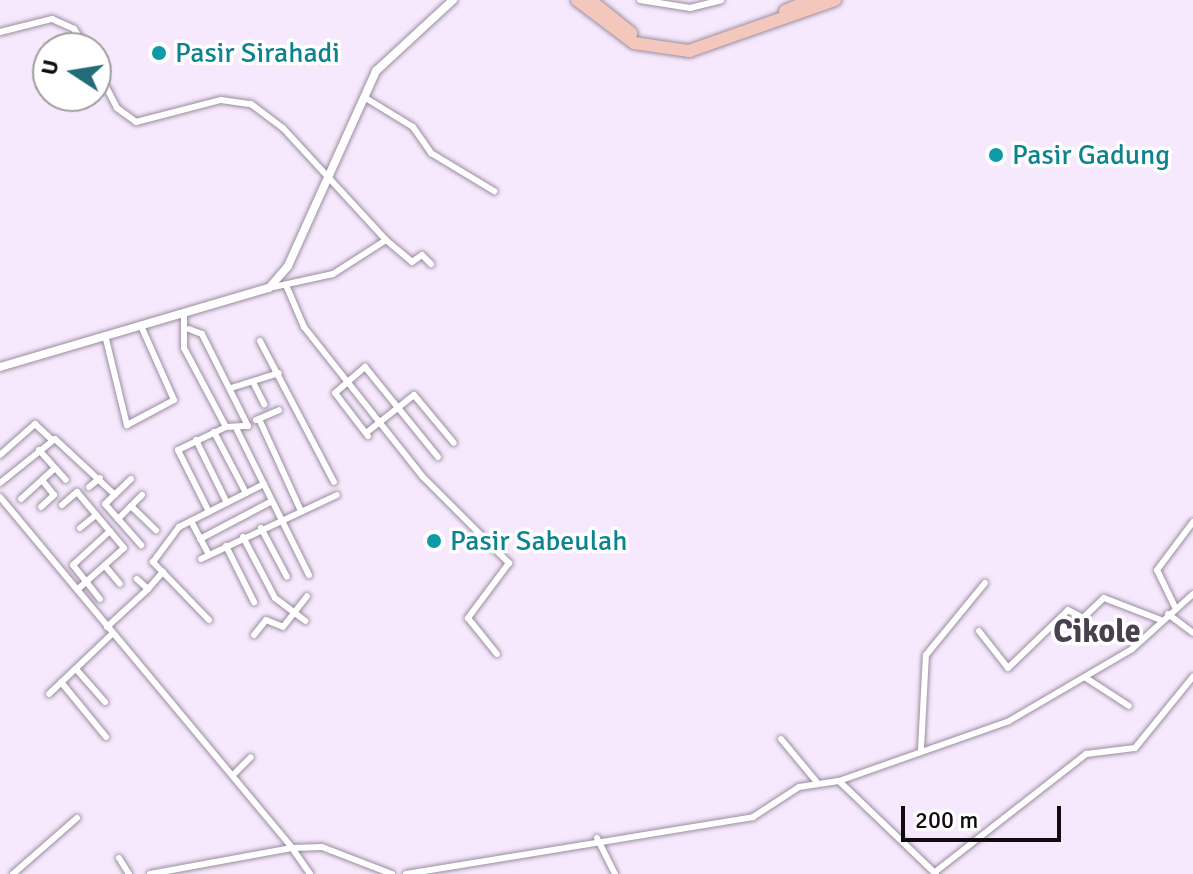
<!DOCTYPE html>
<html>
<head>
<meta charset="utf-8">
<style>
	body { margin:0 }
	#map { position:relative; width:1193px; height:874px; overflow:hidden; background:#f7e9fd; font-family:Signika,sans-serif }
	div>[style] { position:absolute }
	.roads { filter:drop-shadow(0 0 2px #9a8d9f) drop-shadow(0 0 2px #9a8d9f) }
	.minor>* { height:6px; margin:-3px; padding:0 3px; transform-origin:3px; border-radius:3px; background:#fff }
	.tertiary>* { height:8px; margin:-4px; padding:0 4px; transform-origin:4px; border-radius:4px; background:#fff }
	.motorway>* { height:12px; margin:-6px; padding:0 6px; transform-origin:6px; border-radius:6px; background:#f4c7bc }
	.dots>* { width:22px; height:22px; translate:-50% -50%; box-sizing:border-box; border:4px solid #fff; border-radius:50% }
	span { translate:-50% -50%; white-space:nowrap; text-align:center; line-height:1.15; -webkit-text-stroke:7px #fff; paint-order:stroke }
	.culture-label { font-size:28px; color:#0d838f }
	.left { translate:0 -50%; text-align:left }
	.quarter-label { font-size:32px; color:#4a3f4e; font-weight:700 }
	.north { position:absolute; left:32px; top:32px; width:80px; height:80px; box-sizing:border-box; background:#fff; border:2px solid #9f9ea0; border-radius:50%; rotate:282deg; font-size:22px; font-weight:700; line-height:32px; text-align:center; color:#100c12 }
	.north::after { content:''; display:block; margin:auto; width:28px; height:36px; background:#246b79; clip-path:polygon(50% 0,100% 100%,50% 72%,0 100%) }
	.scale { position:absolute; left:901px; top:806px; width:160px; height:36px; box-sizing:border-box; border:4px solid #100c12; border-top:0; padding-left:10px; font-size:24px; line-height:28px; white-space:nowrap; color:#100c12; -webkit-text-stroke:6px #fff; paint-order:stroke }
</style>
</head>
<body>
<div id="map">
	<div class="roads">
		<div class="minor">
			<i style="left:640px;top:0;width:51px;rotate:9.1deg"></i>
			<i style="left:690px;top:8px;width:32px;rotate:-14deg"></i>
			<i style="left:0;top:32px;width:54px;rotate:-14deg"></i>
			<i style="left:52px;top:19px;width:24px;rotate:24deg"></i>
			<i style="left:74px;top:29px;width:23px;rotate:56deg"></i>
			<i style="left:96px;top:67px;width:46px;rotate:62.9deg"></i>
			<i style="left:117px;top:108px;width:24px;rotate:36deg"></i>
			<i style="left:136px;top:122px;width:88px;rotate:-14.5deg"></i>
			<i style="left:221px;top:100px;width:30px;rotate:8deg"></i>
			<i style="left:251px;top:104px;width:40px;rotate:37deg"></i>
			<i style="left:283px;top:128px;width:152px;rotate:47.4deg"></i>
			<i style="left:386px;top:240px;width:63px;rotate:147.3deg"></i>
			<i style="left:333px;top:274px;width:66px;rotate:167.7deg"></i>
			<i style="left:364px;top:97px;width:57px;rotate:31.5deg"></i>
			<i style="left:413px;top:127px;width:32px;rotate:55deg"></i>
			<i style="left:431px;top:153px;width:74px;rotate:31.1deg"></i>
			<i style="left:386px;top:240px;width:34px;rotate:40deg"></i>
			<i style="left:412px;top:262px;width:12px;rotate:-35deg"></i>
			<i style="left:422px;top:255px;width:13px;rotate:45deg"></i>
			<i style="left:286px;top:285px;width:46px;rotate:66.8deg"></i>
			<i style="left:304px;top:327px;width:191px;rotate:51.6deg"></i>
			<i style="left:423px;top:477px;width:122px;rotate:45deg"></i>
			<i style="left:509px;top:563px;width:69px;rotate:126.7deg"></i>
			<i style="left:468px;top:618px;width:46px;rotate:51.1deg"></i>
			<i style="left:184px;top:316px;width:32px;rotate:90deg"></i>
			<i style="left:184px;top:348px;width:89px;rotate:62deg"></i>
			<i style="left:226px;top:427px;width:22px;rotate:-3deg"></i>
			<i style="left:248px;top:426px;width:103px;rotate:-116.6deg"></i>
			<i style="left:202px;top:334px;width:14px;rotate:-159deg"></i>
			<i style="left:105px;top:335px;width:93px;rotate:76.3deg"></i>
			<i style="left:127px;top:425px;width:53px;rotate:-28deg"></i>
			<i style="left:174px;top:400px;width:81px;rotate:-114deg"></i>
			<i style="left:260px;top:341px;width:159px;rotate:62.3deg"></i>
			<i style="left:253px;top:382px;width:25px;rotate:63deg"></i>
			<i style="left:231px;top:388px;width:50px;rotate:-17.4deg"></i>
			<i style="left:259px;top:419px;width:99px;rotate:65.5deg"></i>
			<i style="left:256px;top:420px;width:25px;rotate:-23deg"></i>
			<i style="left:237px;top:430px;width:162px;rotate:63.6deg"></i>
			<i style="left:214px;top:432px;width:69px;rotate:62.3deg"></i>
			<i style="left:366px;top:433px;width:61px;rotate:-38.4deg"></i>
			<i style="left:414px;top:395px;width:62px;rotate:50.2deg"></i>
			<i style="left:368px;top:436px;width:54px;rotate:-127.5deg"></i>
			<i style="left:335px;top:393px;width:40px;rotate:-41deg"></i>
			<i style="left:365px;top:367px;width:116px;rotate:51deg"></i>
			<i style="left:196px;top:440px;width:70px;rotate:63.8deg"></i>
			<i style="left:39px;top:450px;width:40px;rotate:48deg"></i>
			<i style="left:0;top:455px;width:47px;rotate:-41.5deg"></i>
			<i style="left:35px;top:424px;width:23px;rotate:43deg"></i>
			<i style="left:131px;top:479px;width:36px;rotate:136deg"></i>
			<i style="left:105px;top:504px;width:55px;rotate:48.7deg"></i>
			<i style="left:0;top:483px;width:70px;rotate:-38.7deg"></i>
			<i style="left:55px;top:439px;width:82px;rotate:43deg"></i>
			<i style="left:89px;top:487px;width:14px;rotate:-39deg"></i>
			<i style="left:0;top:497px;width:457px;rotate:50.2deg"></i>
			<i style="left:292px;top:848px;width:30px;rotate:-2deg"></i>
			<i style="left:322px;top:847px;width:75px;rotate:21.1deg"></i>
			<i style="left:21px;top:499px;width:46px;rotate:-42.4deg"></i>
			<i style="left:62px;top:505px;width:20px;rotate:-41deg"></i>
			<i style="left:77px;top:492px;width:73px;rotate:50deg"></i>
			<i style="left:124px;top:548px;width:62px;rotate:138.3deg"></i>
			<i style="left:131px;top:506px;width:35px;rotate:44deg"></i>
			<i style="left:41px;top:507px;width:18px;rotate:-43deg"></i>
			<i style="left:54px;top:495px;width:19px;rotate:-129deg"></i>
			<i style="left:209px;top:512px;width:69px;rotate:-116.6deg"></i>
			<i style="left:178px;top:450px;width:53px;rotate:-25.6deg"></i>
			<i style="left:118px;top:519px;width:34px;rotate:-45deg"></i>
			<i style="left:191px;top:521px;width:38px;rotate:62deg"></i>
			<i style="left:80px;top:528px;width:21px;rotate:-39deg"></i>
			<i style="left:261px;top:528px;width:55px;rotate:62deg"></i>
			<i style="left:243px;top:537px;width:69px;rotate:62.3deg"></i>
			<i style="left:275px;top:598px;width:38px;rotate:37deg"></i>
			<i style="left:200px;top:539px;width:81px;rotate:-27.8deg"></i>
			<i style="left:226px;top:546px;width:63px;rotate:63.4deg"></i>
			<i style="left:201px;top:559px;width:150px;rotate:-25.2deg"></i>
			<i style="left:105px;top:566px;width:23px;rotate:50deg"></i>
			<i style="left:148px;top:589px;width:23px;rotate:-49deg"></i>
			<i style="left:100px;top:599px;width:43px;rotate:-128.5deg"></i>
			<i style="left:73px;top:565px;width:50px;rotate:-42.6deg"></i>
			<i style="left:1175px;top:607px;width:41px;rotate:-115.9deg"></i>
			<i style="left:1157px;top:570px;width:60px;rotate:-53.1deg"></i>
			<i style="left:1168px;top:614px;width:31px;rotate:37deg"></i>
			<i style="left:209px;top:620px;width:81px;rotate:-134deg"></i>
			<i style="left:153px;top:562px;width:44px;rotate:-53.4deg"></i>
			<i style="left:179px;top:527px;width:95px;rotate:-26.8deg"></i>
			<i style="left:107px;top:627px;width:56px;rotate:-42.8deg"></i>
			<i style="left:148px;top:589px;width:15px;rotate:-138deg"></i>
			<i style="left:979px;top:631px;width:47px;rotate:51.9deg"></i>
			<i style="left:1008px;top:668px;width:83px;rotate:-44deg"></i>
			<i style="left:1068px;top:610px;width:17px;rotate:28deg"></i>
			<i style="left:1083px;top:618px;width:29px;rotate:-44deg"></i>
			<i style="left:1104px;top:598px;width:61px;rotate:21.1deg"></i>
			<i style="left:254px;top:635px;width:19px;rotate:-51deg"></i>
			<i style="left:266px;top:620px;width:18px;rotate:22deg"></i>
			<i style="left:283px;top:627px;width:39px;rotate:-52deg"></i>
			<i style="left:76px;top:669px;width:44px;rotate:48.7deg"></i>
			<i style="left:1086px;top:678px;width:51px;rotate:33.1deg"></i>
			<i style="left:61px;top:682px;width:71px;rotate:50.7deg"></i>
			<i style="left:49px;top:694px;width:86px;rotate:-43.6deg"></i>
			<i style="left:781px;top:739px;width:55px;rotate:50.2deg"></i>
			<i style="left:921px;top:749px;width:94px;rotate:-87deg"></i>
			<i style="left:926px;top:655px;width:93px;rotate:-50.7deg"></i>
			<i style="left:233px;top:775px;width:25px;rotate:-45deg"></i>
			<i style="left:839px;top:781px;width:134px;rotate:43.8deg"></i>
			<i style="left:597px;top:838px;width:40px;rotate:63.4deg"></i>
			<i style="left:119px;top:858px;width:19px;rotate:58deg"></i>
			<i style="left:935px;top:872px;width:192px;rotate:-38deg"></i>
			<i style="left:1086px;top:754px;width:49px;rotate:-7deg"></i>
			<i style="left:1135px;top:748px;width:92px;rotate:-50.8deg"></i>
			<i style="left:13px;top:874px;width:85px;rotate:-41.2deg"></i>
			<i style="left:150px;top:874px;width:144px;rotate:-10.4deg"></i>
			<i style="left:292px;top:848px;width:32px;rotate:55deg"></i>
			<i style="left:406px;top:874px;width:352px;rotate:-9.3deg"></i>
			<i style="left:753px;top:817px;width:55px;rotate:-33.1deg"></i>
			<i style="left:799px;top:787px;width:40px;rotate:-8.5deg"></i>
			<i style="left:839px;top:781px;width:180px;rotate:-19.4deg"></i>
			<i style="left:1009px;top:721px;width:143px;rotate:-30.3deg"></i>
			<i style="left:1132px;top:649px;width:82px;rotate:-42deg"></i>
		</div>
		<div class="tertiary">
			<i style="left:0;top:367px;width:280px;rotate:-16.4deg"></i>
			<i style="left:269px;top:288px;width:29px;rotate:-49deg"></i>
			<i style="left:288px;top:266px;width:214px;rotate:-65.7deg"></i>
			<i style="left:376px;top:71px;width:105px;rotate:-42.7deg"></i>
		</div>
		<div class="motorway">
			<i style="left:577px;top:0;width:71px;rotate:37deg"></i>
			<i style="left:634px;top:43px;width:56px;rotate:8.3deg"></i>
			<i style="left:689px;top:51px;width:155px;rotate:-19.3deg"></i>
			<i style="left:590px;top:0;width:53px;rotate:38.8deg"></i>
			<i style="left:785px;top:11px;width:28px;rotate:-23deg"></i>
		</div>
	</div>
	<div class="dots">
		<i style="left:159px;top:53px;background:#0f9aa8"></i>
		<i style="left:996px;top:155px;background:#0f9aa8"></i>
		<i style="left:434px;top:541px;background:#0f9aa8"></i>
	</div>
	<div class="culture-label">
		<span class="left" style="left:175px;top:53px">Pasir Sirahadi</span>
		<span class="left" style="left:1012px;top:155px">Pasir Gadung</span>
		<span class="left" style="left:450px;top:541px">Pasir Sabeulah</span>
	</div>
	<div class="quarter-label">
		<span style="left:1097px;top:632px">Cikole</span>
	</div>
	<div class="north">U</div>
	<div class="scale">200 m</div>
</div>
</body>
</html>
